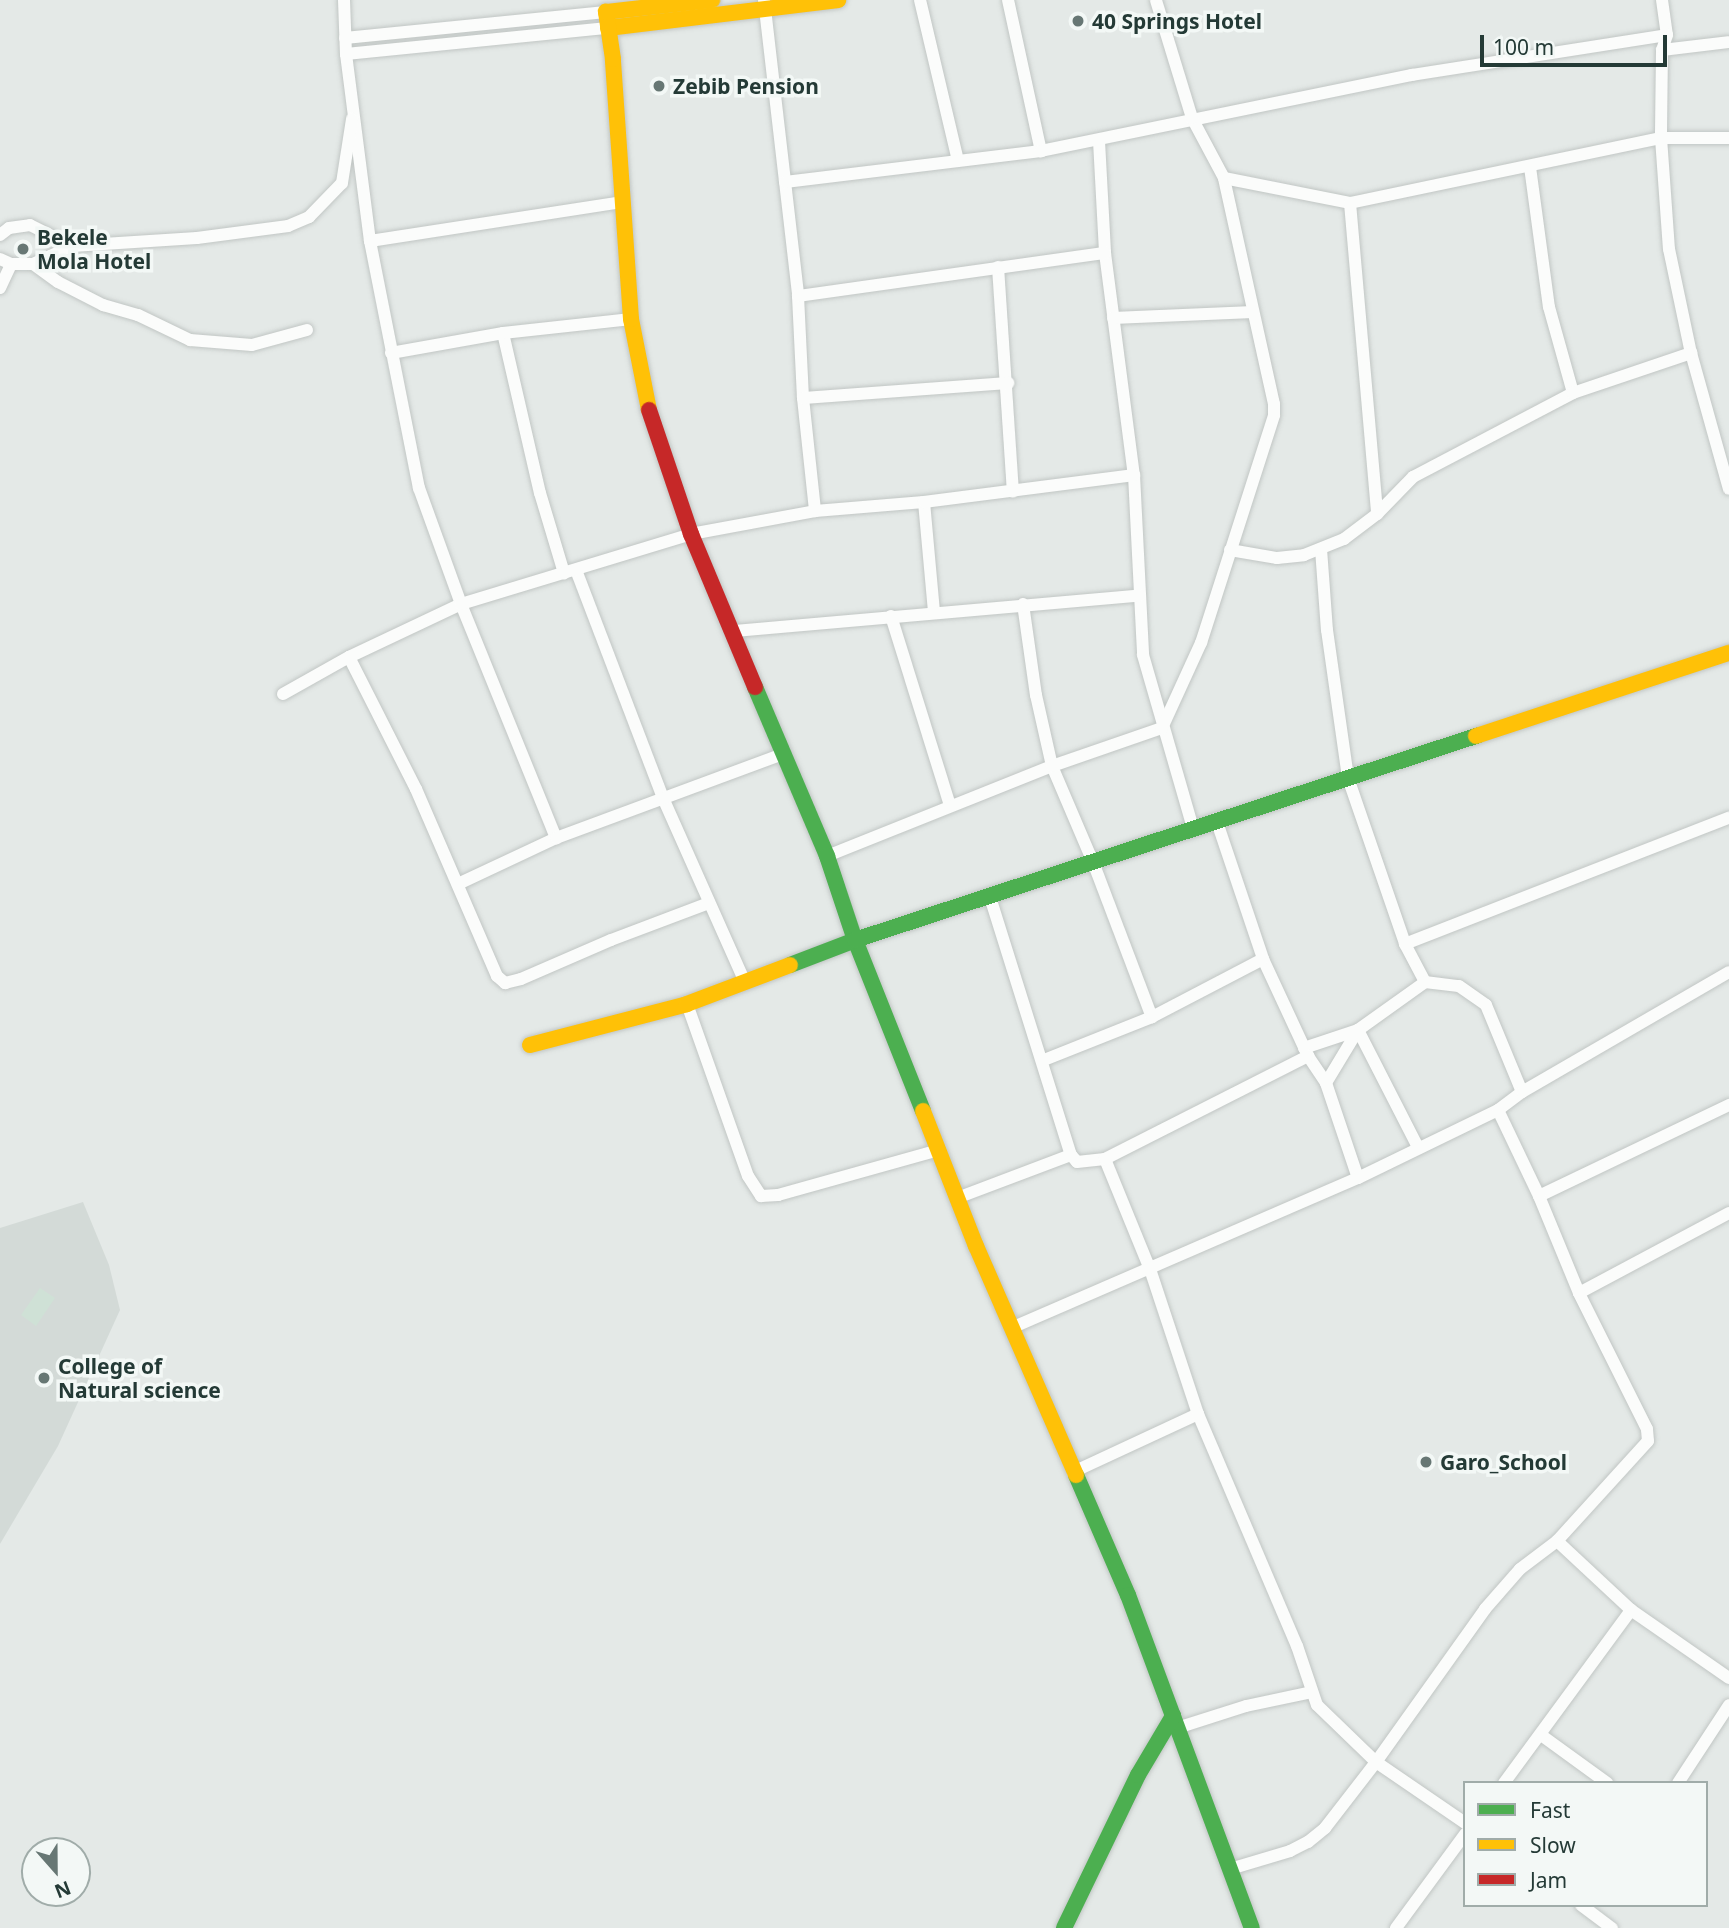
<!DOCTYPE html>
<html>
<head>
<meta charset="utf-8">
<style>
	body { margin:0 }
	#map { position:relative; width:1729px; height:1928px; overflow:hidden; background:#e4e9e7; font-family:"Noto Sans",sans-serif }
	div>[style] { position:absolute }
	.built>* { inset:0; background:#d3dad7 }
	.green>* { inset:0; background:#cfe1d6 }
	.roads { filter:drop-shadow(0 0 2px #c1c6c4) drop-shadow(0 0 2px #c1c6c4) }
	.street>* { height:12px; margin:-6px; padding:0 6px; transform-origin:6px; border-radius:6px; background:#fbfcfb }
	.fast>* { height:16px; margin:-8px; padding:0 8px; transform-origin:8px; border-radius:8px; background:#4caf50 }
	.slow>* { height:16px; margin:-8px; padding:0 8px; transform-origin:8px; border-radius:8px; background:#ffc107 }
	.jam>* { height:16px; margin:-8px; padding:0 8px; transform-origin:8px; border-radius:8px; background:#c62828 }
	.dots>* { width:19px; height:19px; translate:-50% -50%; box-sizing:border-box; border:4px solid #f3f8f6; border-radius:50% }
	span { translate:-50% -50%; white-space:nowrap; text-align:center; line-height:1.15; -webkit-text-stroke:7px #f3f8f6; paint-order:stroke }
	.poi-label { font-size:21px; color:#243a36; font-weight:700 }
	.left { translate:0 -50%; text-align:left }
	.legend { position:absolute; left:1463px; top:1781px; width:245px; height:126px; box-sizing:border-box; background:#f3f8f6; border:2px solid #a0aca9; margin:0; padding:9px 12px; list-style:none; font-size:21px; color:#243a36 }
	.legend li { display:flex; align-items:center; gap:14px; height:35px }
	.legend b { width:35px; border:2px solid #a0aca9 }
	.north { position:absolute; left:21px; top:1837px; width:70px; height:70px; box-sizing:border-box; background:#f3f8f6; border:2px solid #a0aca9; border-radius:50%; rotate:159deg; font-size:19px; font-weight:700; line-height:28px; text-align:center; color:#243a36 }
	.north::after { content:''; display:block; margin:auto; width:24px; height:32px; background:#677774; clip-path:polygon(50% 0,100% 100%,50% 72%,0 100%) }
	.scale { position:absolute; left:1480px; top:35px; width:187px; height:32px; box-sizing:border-box; border:4px solid #243a36; border-top:0; padding-left:9px; font-size:21px; line-height:24px; white-space:nowrap; color:#243a36; -webkit-text-stroke:5px #f3f8f6; paint-order:stroke }
</style>
</head>
<body>
<div id="map">
	<div class="built">
		<i style="clip-path:polygon(83px 1202px,109px 1265px,120px 1310px,58px 1446px,0 1544px,0 1228px)"></i>
	</div>
	<div class="green">
		<i style="clip-path:polygon(40px 1288px,55px 1298px,36px 1326px,21px 1315px)"></i>
	</div>
	<div class="roads">
		<div class="street">
			<i style="left:344px;top:0;width:54px;rotate:87.9deg"></i>
			<i style="left:346px;top:54px;width:189px;rotate:82.7deg"></i>
			<i style="left:370px;top:241px;width:252px;rotate:78.8deg"></i>
			<i style="left:419px;top:488px;width:123px;rotate:70.1deg"></i>
			<i style="left:461px;top:604px;width:253px;rotate:67.9deg"></i>
			<i style="left:764px;top:0;width:298px;rotate:83.4deg"></i>
			<i style="left:798px;top:296px;width:102px;rotate:87.2deg"></i>
			<i style="left:803px;top:398px;width:114px;rotate:83.9deg"></i>
			<i style="left:920px;top:0;width:165px;rotate:76.7deg"></i>
			<i style="left:1008px;top:0;width:155px;rotate:77.7deg"></i>
			<i style="left:1662px;top:0;width:35px;rotate:82deg"></i>
			<i style="left:1667px;top:35px;width:16px;rotate:108deg"></i>
			<i style="left:1662px;top:50px;width:88px;rotate:90.7deg"></i>
			<i style="left:1661px;top:138px;width:111px;rotate:85.9deg"></i>
			<i style="left:1669px;top:249px;width:106px;rotate:78.1deg"></i>
			<i style="left:1691px;top:353px;width:141px;rotate:74.4deg"></i>
			<i style="left:345px;top:38px;width:262px;rotate:-5.7deg"></i>
			<i style="left:1662px;top:50px;width:67px;rotate:-6.8deg"></i>
			<i style="left:346px;top:54px;width:263px;rotate:-5.7deg"></i>
			<i style="left:1099px;top:141px;width:112px;rotate:86.9deg"></i>
			<i style="left:1105px;top:253px;width:224px;rotate:82.6deg"></i>
			<i style="left:1134px;top:475px;width:180px;rotate:87.1deg"></i>
			<i style="left:1143px;top:655px;width:180px;rotate:73.9deg"></i>
			<i style="left:1530px;top:167px;width:141px;rotate:82.3deg"></i>
			<i style="left:1549px;top:307px;width:89px;rotate:74.4deg"></i>
			<i style="left:1224px;top:178px;width:128px;rotate:11.2deg"></i>
			<i style="left:1350px;top:203px;width:318px;rotate:-11.8deg"></i>
			<i style="left:1661px;top:138px;width:68px"></i>
			<i style="left:785px;top:182px;width:258px;rotate:-6.9deg"></i>
			<i style="left:1041px;top:151px;width:379px;rotate:-11.6deg"></i>
			<i style="left:1412px;top:75px;width:258px;rotate:-8.9deg"></i>
			<i style="left:1350px;top:203px;width:312px;rotate:85deg"></i>
			<i style="left:0;top:235px;width:11px;rotate:-38deg"></i>
			<i style="left:9px;top:228px;width:21px;rotate:-8deg"></i>
			<i style="left:30px;top:225px;width:47px;rotate:26.6deg"></i>
			<i style="left:370px;top:241px;width:256px;rotate:-8.8deg"></i>
			<i style="left:0;top:259px;width:12px;rotate:24deg"></i>
			<i style="left:11px;top:264px;width:22px"></i>
			<i style="left:33px;top:264px;width:43px;rotate:-24.8deg"></i>
			<i style="left:72px;top:246px;width:125px;rotate:-3.7deg"></i>
			<i style="left:197px;top:238px;width:92px;rotate:-7.5deg"></i>
			<i style="left:288px;top:226px;width:23px;rotate:-23deg"></i>
			<i style="left:309px;top:217px;width:47px;rotate:-45.9deg"></i>
			<i style="left:342px;top:183px;width:65px;rotate:-81.1deg"></i>
			<i style="left:33px;top:264px;width:31px;rotate:36deg"></i>
			<i style="left:58px;top:282px;width:51px;rotate:27.1deg"></i>
			<i style="left:103px;top:305px;width:36px;rotate:16deg"></i>
			<i style="left:138px;top:315px;width:58px;rotate:25.7deg"></i>
			<i style="left:190px;top:340px;width:62px;rotate:4.6deg"></i>
			<i style="left:252px;top:345px;width:57px;rotate:-15.3deg"></i>
			<i style="left:998px;top:267px;width:225px;rotate:86.2deg"></i>
			<i style="left:0;top:288px;width:26px;rotate:-65deg"></i>
			<i style="left:798px;top:296px;width:310px;rotate:-8deg"></i>
			<i style="left:1113px;top:318px;width:140px;rotate:-2.5deg"></i>
			<i style="left:503px;top:333px;width:164px;rotate:77deg"></i>
			<i style="left:540px;top:493px;width:84px;rotate:73.3deg"></i>
			<i style="left:391px;top:353px;width:114px;rotate:-10.1deg"></i>
			<i style="left:503px;top:333px;width:129px;rotate:-6.2deg"></i>
			<i style="left:803px;top:398px;width:206px;rotate:-4.2deg"></i>
			<i style="left:924px;top:502px;width:109px;rotate:84.8deg"></i>
			<i style="left:1321px;top:549px;width:81px;rotate:85.8deg"></i>
			<i style="left:1327px;top:630px;width:149px;rotate:81.9deg"></i>
			<i style="left:1348px;top:778px;width:176px;rotate:71deg"></i>
			<i style="left:1405px;top:944px;width:43px;rotate:62.2deg"></i>
			<i style="left:1230px;top:550px;width:48px;rotate:9.7deg"></i>
			<i style="left:1277px;top:558px;width:27px;rotate:-6deg"></i>
			<i style="left:1304px;top:555px;width:43px;rotate:-21.8deg"></i>
			<i style="left:1344px;top:539px;width:41px;rotate:-37.1deg"></i>
			<i style="left:1377px;top:514px;width:52px;rotate:-45.8deg"></i>
			<i style="left:1413px;top:477px;width:181px;rotate:-27.7deg"></i>
			<i style="left:1573px;top:393px;width:125px;rotate:-18.7deg"></i>
			<i style="left:576px;top:570px;width:244px;rotate:69.1deg"></i>
			<i style="left:663px;top:798px;width:201px;rotate:66deg"></i>
			<i style="left:1023px;top:604px;width:92px;rotate:81.9deg"></i>
			<i style="left:1036px;top:695px;width:73px;rotate:77.3deg"></i>
			<i style="left:1052px;top:766px;width:104px;rotate:66.9deg"></i>
			<i style="left:1093px;top:862px;width:166px;rotate:69.2deg"></i>
			<i style="left:891px;top:616px;width:199px;rotate:72.7deg"></i>
			<i style="left:735px;top:631px;width:406px;rotate:-5deg"></i>
			<i style="left:349px;top:657px;width:148px;rotate:63.1deg"></i>
			<i style="left:416px;top:789px;width:204px;rotate:66.6deg"></i>
			<i style="left:497px;top:976px;width:11px;rotate:41deg"></i>
			<i style="left:505px;top:983px;width:16px;rotate:-14deg"></i>
			<i style="left:521px;top:979px;width:98px;rotate:-23.4deg"></i>
			<i style="left:611px;top:940px;width:105px;rotate:-20.7deg"></i>
			<i style="left:283px;top:694px;width:76px;rotate:-29.3deg"></i>
			<i style="left:349px;top:657px;width:124px;rotate:-25.3deg"></i>
			<i style="left:461px;top:604px;width:240px;rotate:-16.9deg"></i>
			<i style="left:691px;top:534px;width:126px;rotate:-10.5deg"></i>
			<i style="left:815px;top:511px;width:109px;rotate:-4.7deg"></i>
			<i style="left:924px;top:502px;width:212px;rotate:-7.3deg"></i>
			<i style="left:1216px;top:819px;width:148px;rotate:71.4deg"></i>
			<i style="left:1263px;top:959px;width:107px;rotate:65.1deg"></i>
			<i style="left:1308px;top:1056px;width:32px;rotate:56deg"></i>
			<i style="left:1326px;top:1083px;width:100px;rotate:71.4deg"></i>
			<i style="left:827px;top:856px;width:242px;rotate:-21.8deg"></i>
			<i style="left:1052px;top:766px;width:116px;rotate:-19.1deg"></i>
			<i style="left:1162px;top:728px;width:94px;rotate:-65.4deg"></i>
			<i style="left:1201px;top:643px;width:239px;rotate:-72.2deg"></i>
			<i style="left:1274px;top:415px;width:11px;rotate:-90deg"></i>
			<i style="left:1274px;top:404px;width:231px;rotate:-102.5deg"></i>
			<i style="left:1224px;top:178px;width:68px;rotate:-118.1deg"></i>
			<i style="left:1192px;top:118px;width:123px;rotate:-107deg"></i>
			<i style="left:458px;top:884px;width:108px;rotate:-25.1deg"></i>
			<i style="left:556px;top:838px;width:242px;rotate:-20.3deg"></i>
			<i style="left:990px;top:897px;width:270px;rotate:72.6deg"></i>
			<i style="left:1071px;top:1155px;width:9px;rotate:49deg"></i>
			<i style="left:1077px;top:1162px;width:28px;rotate:-6deg"></i>
			<i style="left:1105px;top:1159px;width:119px;rotate:67.8deg"></i>
			<i style="left:1150px;top:1269px;width:153px;rotate:71.7deg"></i>
			<i style="left:1198px;top:1414px;width:138px;rotate:155.1deg"></i>
			<i style="left:1405px;top:944px;width:348px;rotate:-21.3deg"></i>
			<i style="left:687px;top:1004px;width:182px;rotate:70.5deg"></i>
			<i style="left:748px;top:1176px;width:24px;rotate:57deg"></i>
			<i style="left:761px;top:1196px;width:17px;rotate:-3deg"></i>
			<i style="left:778px;top:1195px;width:167px;rotate:-15.6deg"></i>
			<i style="left:1358px;top:1030px;width:131px;rotate:62.9deg"></i>
			<i style="left:1304px;top:1048px;width:57px;rotate:-18.4deg"></i>
			<i style="left:1358px;top:1030px;width:82px;rotate:-35.6deg"></i>
			<i style="left:1425px;top:982px;width:34px;rotate:7deg"></i>
			<i style="left:1459px;top:986px;width:33px;rotate:35deg"></i>
			<i style="left:1486px;top:1005px;width:94px;rotate:67.5deg"></i>
			<i style="left:1044px;top:1060px;width:116px;rotate:-21.7deg"></i>
			<i style="left:1152px;top:1017px;width:125px;rotate:-27.6deg"></i>
			<i style="left:1326px;top:1083px;width:62px;rotate:-58.9deg"></i>
			<i style="left:1105px;top:1159px;width:228px;rotate:-26.9deg"></i>
			<i style="left:1539px;top:1196px;width:211px;rotate:-25.6deg"></i>
			<i style="left:957px;top:1198px;width:122px;rotate:-20.7deg"></i>
			<i style="left:1579px;top:1293px;width:170px;rotate:-28.1deg"></i>
			<i style="left:1011px;top:1328px;width:378px;rotate:-23.4deg"></i>
			<i style="left:1358px;top:1178px;width:156px;rotate:-25.9deg"></i>
			<i style="left:1498px;top:1110px;width:30px;rotate:-37deg"></i>
			<i style="left:1522px;top:1092px;width:239px;rotate:-30.1deg"></i>
			<i style="left:1198px;top:1414px;width:252px;rotate:66.9deg"></i>
			<i style="left:1297px;top:1646px;width:62px;rotate:71.3deg"></i>
			<i style="left:1317px;top:1705px;width:82px;rotate:44deg"></i>
			<i style="left:1376px;top:1762px;width:108px;rotate:34.4deg"></i>
			<i style="left:1557px;top:1541px;width:101px;rotate:43deg"></i>
			<i style="left:1631px;top:1610px;width:119px;rotate:34.8deg"></i>
			<i style="left:1177px;top:1728px;width:72px;rotate:-17.7deg"></i>
			<i style="left:1246px;top:1706px;width:67px;rotate:-12deg"></i>
			<i style="left:1541px;top:1735px;width:82px;rotate:36deg"></i>
			<i style="left:1504px;top:1783px;width:215px;rotate:-53.7deg"></i>
			<i style="left:1678px;top:1783px;width:93px;rotate:-56.8deg"></i>
			<i style="left:1230px;top:1869px;width:63px;rotate:-16.7deg"></i>
			<i style="left:1290px;top:1851px;width:20px;rotate:-27deg"></i>
			<i style="left:1308px;top:1842px;width:22px;rotate:-39deg"></i>
			<i style="left:1325px;top:1828px;width:83px;rotate:-52.3deg"></i>
			<i style="left:1376px;top:1762px;width:188px;rotate:-54.5deg"></i>
			<i style="left:1485px;top:1609px;width:53px;rotate:-48.8deg"></i>
			<i style="left:1520px;top:1569px;width:46px;rotate:-37.1deg"></i>
			<i style="left:1557px;top:1541px;width:135px;rotate:-47.7deg"></i>
			<i style="left:1648px;top:1441px;width:12px;rotate:-95deg"></i>
			<i style="left:1647px;top:1429px;width:152px;rotate:-116.6deg"></i>
			<i style="left:1579px;top:1293px;width:105px;rotate:-112.4deg"></i>
			<i style="left:1539px;top:1196px;width:95px;rotate:-115.5deg"></i>
			<i style="left:1581px;top:1905px;width:39px;rotate:37deg"></i>
			<i style="left:1396px;top:1928px;width:117px;rotate:-53.7deg"></i>
		</div>
		<div class="fast">
			<i style="left:755px;top:687px;width:184px;rotate:66.9deg"></i>
			<i style="left:827px;top:856px;width:89px;rotate:71.6deg"></i>
			<i style="left:855px;top:940px;width:184px;rotate:68.3deg"></i>
			<i style="left:790px;top:965px;width:70px;rotate:-21deg"></i>
			<i style="left:855px;top:940px;width:654px;rotate:-18.19deg"></i>
			<i style="left:1076px;top:1475px;width:131px;rotate:66.6deg"></i>
			<i style="left:1128px;top:1595px;width:355px;rotate:69.6deg"></i>
			<i style="left:1064px;top:1928px;width:170px;rotate:-64.2deg"></i>
			<i style="left:1138px;top:1775px;width:69px;rotate:-59.3deg"></i>
		</div>
		<div class="slow">
			<i style="left:608px;top:28px;width:232px;rotate:-6.9deg"></i>
			<i style="left:649px;top:410px;width:93px;rotate:-101.2deg"></i>
			<i style="left:631px;top:319px;width:261px;rotate:-94deg"></i>
			<i style="left:613px;top:59px;width:48px;rotate:-98.5deg"></i>
			<i style="left:606px;top:12px;width:107px;rotate:-6.5deg"></i>
			<i style="left:1476px;top:736px;width:266px;rotate:-18.2deg"></i>
			<i style="left:530px;top:1045px;width:162px;rotate:-14.6deg"></i>
			<i style="left:687px;top:1004px;width:110px;rotate:-20.7deg"></i>
			<i style="left:923px;top:1111px;width:145px;rotate:68.6deg"></i>
			<i style="left:976px;top:1246px;width:250px;rotate:66.4deg"></i>
		</div>
		<div class="jam">
			<i style="left:649px;top:410px;width:131px;rotate:71.3deg"></i>
			<i style="left:691px;top:534px;width:166px;rotate:67.3deg"></i>
		</div>
	</div>
	<div class="dots">
		<i style="left:1078px;top:21px;background:#677774"></i>
		<i style="left:659px;top:86px;background:#677774"></i>
		<i style="left:23px;top:249px;background:#677774"></i>
		<i style="left:44px;top:1378px;background:#677774"></i>
		<i style="left:1426px;top:1462px;background:#677774"></i>
	</div>
	<div class="poi-label">
		<span class="left" style="left:1092px;top:21px">40 Springs Hotel</span>
		<span class="left" style="left:673px;top:86px">Zebib Pension</span>
		<span class="left" style="left:37px;top:249px">Bekele<br>Mola Hotel</span>
		<span class="left" style="left:58px;top:1378px">College of<br>Natural science</span>
		<span class="left" style="left:1440px;top:1462px">Garo_School</span>
	</div>
	<ul class="legend">
	<li><b style="height:9px;background:#4caf50"></b>Fast</li>
	<li><b style="height:9px;background:#ffc107"></b>Slow</li>
	<li><b style="height:9px;background:#c62828"></b>Jam</li>
	</ul>
	<div class="north">N</div>
	<div class="scale">100 m</div>
</div>
</body>
</html>
